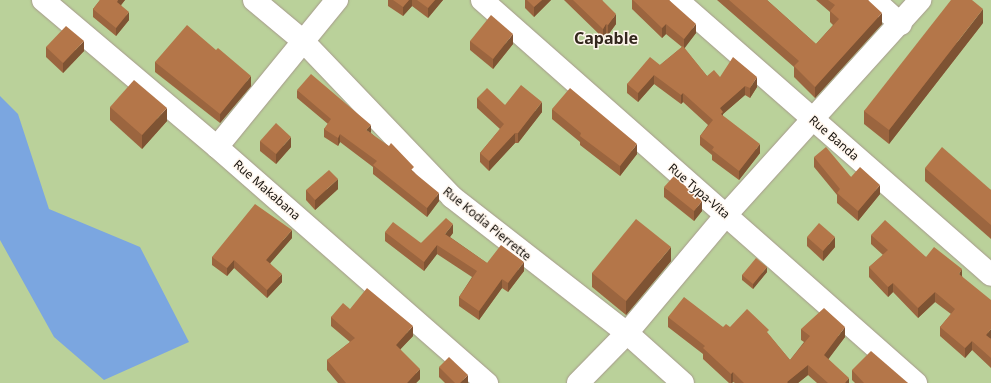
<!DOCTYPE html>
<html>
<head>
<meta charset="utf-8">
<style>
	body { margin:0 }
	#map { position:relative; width:991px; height:383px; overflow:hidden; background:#fff6ed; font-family:"Noto Sans",sans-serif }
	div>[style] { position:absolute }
	.green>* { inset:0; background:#bad19a }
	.water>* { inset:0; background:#7ba6e0 }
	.roads { filter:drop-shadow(0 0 1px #a6998c) drop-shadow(0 0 1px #a6998c) }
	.minor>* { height:22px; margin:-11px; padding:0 11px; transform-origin:11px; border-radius:11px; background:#fff }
	.wall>* { inset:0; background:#9b653f }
	.shaded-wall>* { inset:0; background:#7e5333 }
	.building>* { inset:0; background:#b47649 }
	span { translate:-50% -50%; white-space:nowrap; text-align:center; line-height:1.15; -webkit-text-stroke:3px #fff6ed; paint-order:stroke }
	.street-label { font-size:12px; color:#15110c }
	.district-label { font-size:16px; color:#33281d; font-weight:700 }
</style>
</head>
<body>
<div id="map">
	<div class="green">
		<i style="clip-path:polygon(0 0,991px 0,991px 383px,0 383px)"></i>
	</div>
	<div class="water">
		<i style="clip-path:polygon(0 96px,18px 114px,49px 209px,140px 247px,189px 342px,104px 380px,54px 337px,0 240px)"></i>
	</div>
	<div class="roads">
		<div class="minor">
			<i style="left:43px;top:0;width:228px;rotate:40.2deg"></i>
			<i style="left:217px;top:147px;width:359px;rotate:41.2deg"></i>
			<i style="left:254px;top:0;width:64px;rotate:39.9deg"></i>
			<i style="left:303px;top:41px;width:216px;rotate:46.3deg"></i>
			<i style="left:452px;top:197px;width:222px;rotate:37.9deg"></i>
			<i style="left:627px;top:333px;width:75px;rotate:41.8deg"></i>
			<i style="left:482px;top:0;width:579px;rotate:41.43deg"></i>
			<i style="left:677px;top:0;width:417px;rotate:41.2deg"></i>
			<i style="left:874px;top:0;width:36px;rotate:42deg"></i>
			<i style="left:217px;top:147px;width:190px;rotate:-50.8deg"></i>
			<i style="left:578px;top:383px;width:70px;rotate:-45.6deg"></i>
			<i style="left:627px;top:333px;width:154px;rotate:-50deg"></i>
			<i style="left:726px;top:215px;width:290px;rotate:-47.9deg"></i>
		</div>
	</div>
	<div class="wall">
		<i style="clip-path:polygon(100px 0,125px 0,121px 5px,129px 20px,116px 36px,93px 17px,93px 9px)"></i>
		<i style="clip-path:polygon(388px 0,443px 0,428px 18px,412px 6px,403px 16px,388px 6px)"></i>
		<i style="clip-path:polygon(525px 0,551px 0,534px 17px,525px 8px)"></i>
		<i style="clip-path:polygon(564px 0,602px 0,616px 24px,608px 35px,606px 33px,603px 38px)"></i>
		<i style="clip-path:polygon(632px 0,669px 0,696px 33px,684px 48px,707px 76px,720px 77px,757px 87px,750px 98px,745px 95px,723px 114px,723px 117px,760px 153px,739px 180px,712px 160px,712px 155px,700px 145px,700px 136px,708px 125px,683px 102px,681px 104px,654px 84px,638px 102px,627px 93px,627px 84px,660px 65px,682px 47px,666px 34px,662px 38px,632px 9px)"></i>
		<i style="clip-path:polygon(717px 0,767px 0,816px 44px,833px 25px,830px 22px,830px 12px,816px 0,868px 0,882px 24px,815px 98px,794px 77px,794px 67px)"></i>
		<i style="clip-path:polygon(983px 23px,889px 144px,864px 124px,864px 111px)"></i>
		<i style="clip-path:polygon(470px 41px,513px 44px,493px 69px,470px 50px)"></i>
		<i style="clip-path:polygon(46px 47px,84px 51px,63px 73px,46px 57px)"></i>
		<i style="clip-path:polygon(216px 50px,251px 86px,220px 123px,155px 72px,155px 62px)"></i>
		<i style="clip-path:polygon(297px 90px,371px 133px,414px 172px,439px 201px,427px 217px,373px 174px,373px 167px,340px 142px,338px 146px,324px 137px,324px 129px,328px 124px,297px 98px)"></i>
		<i style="clip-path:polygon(477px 98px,505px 105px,542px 112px,518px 143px,515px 143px,489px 171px,480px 162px,480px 153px,500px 129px,477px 108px)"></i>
		<i style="clip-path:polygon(110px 107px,167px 121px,142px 149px,110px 120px)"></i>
		<i style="clip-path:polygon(552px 109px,637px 154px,620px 176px,580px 145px,580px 142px,552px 119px)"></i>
		<i style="clip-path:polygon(260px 141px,291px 147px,276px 164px,260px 151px)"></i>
		<i style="clip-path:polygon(814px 157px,851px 177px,880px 194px,858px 221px,837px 203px,837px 195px,814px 167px)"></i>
		<i style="clip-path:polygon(925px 168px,991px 190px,991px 239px,925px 181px)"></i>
		<i style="clip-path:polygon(664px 187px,702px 211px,694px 221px,664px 197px)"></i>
		<i style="clip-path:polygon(338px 189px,315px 210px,306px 200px,306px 190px)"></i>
		<i style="clip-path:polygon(385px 232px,421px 243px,453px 233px,450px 237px,487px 263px,524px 271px,508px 292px,502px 288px,479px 320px,459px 306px,459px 297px,472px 277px,437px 254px,424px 271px,385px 241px)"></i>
		<i style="clip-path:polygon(871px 235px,926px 257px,962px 276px,991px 339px,991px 368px,972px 350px,965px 358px,940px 336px,940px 327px,951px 314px,935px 302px,918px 318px,893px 292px,888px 297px,869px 277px,869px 267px,883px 255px,871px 244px)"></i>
		<i style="clip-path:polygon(807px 237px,835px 247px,823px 261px,807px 246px)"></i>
		<i style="clip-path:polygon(292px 238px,270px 263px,282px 282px,267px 298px,234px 268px,227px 276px,212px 265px,212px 257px)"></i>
		<i style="clip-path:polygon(671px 261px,626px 315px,592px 287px,592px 273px)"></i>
		<i style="clip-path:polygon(767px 272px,753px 289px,742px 280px,742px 275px)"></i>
		<i style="clip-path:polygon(350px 309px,413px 336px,400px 349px,420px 379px,416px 383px,338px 383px,327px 370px,327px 360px,350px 342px,331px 326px,331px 317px)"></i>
		<i style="clip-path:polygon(668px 317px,723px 327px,730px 327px,769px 335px,790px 360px,804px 342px,801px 340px,801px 329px,845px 337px,828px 359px,849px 383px,817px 383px,808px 375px,798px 383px,735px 383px,733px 382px,732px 383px,729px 383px,703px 359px,703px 354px,668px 327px)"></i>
		<i style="clip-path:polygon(439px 367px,468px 383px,445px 383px,439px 377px)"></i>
		<i style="clip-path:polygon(852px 370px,908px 383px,855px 383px,852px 380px)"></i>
	</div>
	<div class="shaded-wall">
		<i style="clip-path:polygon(118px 0,125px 0,117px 10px,117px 2px)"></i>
		<i style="clip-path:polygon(409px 0,412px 0,412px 6px,403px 16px,403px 7px)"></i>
		<i style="clip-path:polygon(435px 0,443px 0,428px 18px,428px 8px)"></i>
		<i style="clip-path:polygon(542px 0,551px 0,534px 17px,534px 7px)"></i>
		<i style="clip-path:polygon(983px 9px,983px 23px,889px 144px,889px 130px)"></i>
		<i style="clip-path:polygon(129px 12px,129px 20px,116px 36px,116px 28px)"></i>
		<i style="clip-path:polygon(882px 13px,882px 24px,815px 98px,815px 87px)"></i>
		<i style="clip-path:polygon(616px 14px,616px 24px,608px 35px,608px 25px)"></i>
		<i style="clip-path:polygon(606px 24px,606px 33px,603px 38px,603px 29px)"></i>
		<i style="clip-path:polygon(666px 24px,666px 34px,662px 38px,662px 28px)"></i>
		<i style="clip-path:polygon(696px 24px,696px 33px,684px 49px,684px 39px)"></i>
		<i style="clip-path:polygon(513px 34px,513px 44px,493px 69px,493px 59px)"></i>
		<i style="clip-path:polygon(84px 41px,84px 51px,63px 73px,63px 63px)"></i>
		<i style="clip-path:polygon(654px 75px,654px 84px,638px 102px,638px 93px)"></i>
		<i style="clip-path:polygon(251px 76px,251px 86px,220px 123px,220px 114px)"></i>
		<i style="clip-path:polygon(757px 77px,757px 87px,750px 98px,750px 88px)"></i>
		<i style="clip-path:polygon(745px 86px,745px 95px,723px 114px,723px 121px,721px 124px,720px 108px)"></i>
		<i style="clip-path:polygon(683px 93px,683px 102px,681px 104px,681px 95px)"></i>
		<i style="clip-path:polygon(542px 102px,542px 112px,518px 143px,518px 133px)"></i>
		<i style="clip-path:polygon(167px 108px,167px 121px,142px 149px,142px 135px)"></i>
		<i style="clip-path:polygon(371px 125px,371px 133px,366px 130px)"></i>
		<i style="clip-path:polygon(515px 133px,515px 143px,489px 171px,489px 161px)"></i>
		<i style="clip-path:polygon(340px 134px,340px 142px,338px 146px,338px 138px)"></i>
		<i style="clip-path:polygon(291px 137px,291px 147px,276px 164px,276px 154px)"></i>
		<i style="clip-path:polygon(637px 144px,637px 154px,620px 176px,620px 166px)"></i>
		<i style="clip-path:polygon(760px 144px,760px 153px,739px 180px,739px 171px)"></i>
		<i style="clip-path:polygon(338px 179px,338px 189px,315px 210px,315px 200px)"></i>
		<i style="clip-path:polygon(880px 185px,880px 194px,858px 221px,858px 211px)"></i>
		<i style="clip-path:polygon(439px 193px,439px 201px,427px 217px,427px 208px)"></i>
		<i style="clip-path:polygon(702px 201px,702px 211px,694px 221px,694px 211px)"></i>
		<i style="clip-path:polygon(453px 224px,453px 233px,445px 243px,445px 234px)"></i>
		<i style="clip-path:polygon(292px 230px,292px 238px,266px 268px,266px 260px)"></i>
		<i style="clip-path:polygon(835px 237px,835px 247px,823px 261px,823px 251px)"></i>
		<i style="clip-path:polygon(437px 245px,437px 254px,424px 271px,424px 262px)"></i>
		<i style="clip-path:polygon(671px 247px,671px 261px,626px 315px,626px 301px)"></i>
		<i style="clip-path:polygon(234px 260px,234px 268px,227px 276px,227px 268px)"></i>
		<i style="clip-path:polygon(524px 262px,524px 271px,508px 292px,508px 283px)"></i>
		<i style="clip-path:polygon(767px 267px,767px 272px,753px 289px,753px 284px)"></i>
		<i style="clip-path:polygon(962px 269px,962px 279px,959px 274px)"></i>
		<i style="clip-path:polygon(282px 274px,282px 282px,267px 298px,267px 290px)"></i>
		<i style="clip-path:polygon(502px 279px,502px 288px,479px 320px,479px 311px)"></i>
		<i style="clip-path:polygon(893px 283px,893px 292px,888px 297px,888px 287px)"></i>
		<i style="clip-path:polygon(935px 292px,935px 302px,918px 318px,918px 308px)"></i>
		<i style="clip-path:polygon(413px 326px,413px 336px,396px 354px,396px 345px)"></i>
		<i style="clip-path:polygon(845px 327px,845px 337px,824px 365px,824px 355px)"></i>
		<i style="clip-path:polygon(991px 329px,991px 338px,986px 344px,986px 335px)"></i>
		<i style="clip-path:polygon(972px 341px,972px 350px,965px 358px,965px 348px)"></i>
		<i style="clip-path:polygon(808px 365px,808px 375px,798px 383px,787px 383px,787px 382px)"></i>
		<i style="clip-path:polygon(420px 369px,420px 379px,416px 383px,407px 383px)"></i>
		<i style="clip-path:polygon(733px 372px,733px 382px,732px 383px,731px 383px,731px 374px)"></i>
		<i style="clip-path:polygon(468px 375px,468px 383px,460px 383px)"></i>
		<i style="clip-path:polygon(849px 378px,849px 383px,845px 383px)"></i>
	</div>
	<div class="building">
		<i style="clip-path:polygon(100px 0,118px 0,117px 2px,129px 12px,116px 28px,93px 9px)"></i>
		<i style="clip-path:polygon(393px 0,409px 0,403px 7px)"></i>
		<i style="clip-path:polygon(417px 0,435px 0,428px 8px)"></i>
		<i style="clip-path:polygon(527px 0,542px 0,534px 7px)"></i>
		<i style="clip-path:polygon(573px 0,602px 0,616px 14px,608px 25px,606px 24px,603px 29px)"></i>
		<i style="clip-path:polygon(633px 0,669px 0,696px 24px,684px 39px,666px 24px,662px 28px)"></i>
		<i style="clip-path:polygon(729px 0,767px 0,816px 44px,839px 19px,830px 11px,835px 5px,828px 0,868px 0,882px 13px,815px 87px,794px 66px,799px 61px)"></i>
		<i style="clip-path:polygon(951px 0,972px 0,983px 9px,889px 130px,864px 111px)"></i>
		<i style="clip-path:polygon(491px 15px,513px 34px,493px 59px,470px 41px)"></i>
		<i style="clip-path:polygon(187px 25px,216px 50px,218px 48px,251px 76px,220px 114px,155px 62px)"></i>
		<i style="clip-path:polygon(66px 26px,84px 41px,63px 63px,46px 47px)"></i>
		<i style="clip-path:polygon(683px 46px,707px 76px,714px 70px,720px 77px,733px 57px,757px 77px,750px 88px,745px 86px,720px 108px,723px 112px,721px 114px,760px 144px,739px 171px,712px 150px,714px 147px,700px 136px,713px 120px,683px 93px,681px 95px,654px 75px,638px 93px,627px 84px,650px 57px,660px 65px)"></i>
		<i style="clip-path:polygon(311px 74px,371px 125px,366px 130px,389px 146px,391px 143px,393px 145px,414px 167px,411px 170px,439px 193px,427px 208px,373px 165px,377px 161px,340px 134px,338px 138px,324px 129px,331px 119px,297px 90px)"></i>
		<i style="clip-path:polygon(134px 80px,167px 108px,142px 135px,110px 107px)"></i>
		<i style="clip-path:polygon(521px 85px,542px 102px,518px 133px,515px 133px,489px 161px,480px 153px,504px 124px,477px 98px,487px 88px,505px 105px)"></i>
		<i style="clip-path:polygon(570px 88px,637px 144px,620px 166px,580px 136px,581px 133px,552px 109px)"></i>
		<i style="clip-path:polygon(276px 123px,291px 137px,276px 154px,260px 141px)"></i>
		<i style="clip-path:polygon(826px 147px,851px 177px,860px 167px,880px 185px,858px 211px,837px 193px,840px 189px,814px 157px)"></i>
		<i style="clip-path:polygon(942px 147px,991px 190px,991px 225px,925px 168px)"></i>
		<i style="clip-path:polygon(329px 170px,338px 179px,315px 200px,306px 190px)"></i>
		<i style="clip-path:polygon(674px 176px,702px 201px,694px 211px,664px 187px)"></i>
		<i style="clip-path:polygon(255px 204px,292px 230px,266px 260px,282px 274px,267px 290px,234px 260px,227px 268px,212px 257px)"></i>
		<i style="clip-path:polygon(446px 218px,453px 224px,445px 234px,487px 263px,501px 245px,524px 262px,508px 283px,502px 279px,479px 311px,459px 297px,477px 271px,437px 245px,424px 262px,385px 232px,393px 222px,421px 243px)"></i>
		<i style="clip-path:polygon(636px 219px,671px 247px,626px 301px,592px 273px)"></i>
		<i style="clip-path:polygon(885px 220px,926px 257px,934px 247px,962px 269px,959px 274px,991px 300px,991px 329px,986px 335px,991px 339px,991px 358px,972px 341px,965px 348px,940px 327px,955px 309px,935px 292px,918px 308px,893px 283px,888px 287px,869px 267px,888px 250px,871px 235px)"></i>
		<i style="clip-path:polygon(819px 223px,835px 237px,823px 251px,807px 237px)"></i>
		<i style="clip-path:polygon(756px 258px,767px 267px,753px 284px,742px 275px)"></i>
		<i style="clip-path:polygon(367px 288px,413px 326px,396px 345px,420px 369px,407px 383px,346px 383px,327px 360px,355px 338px,331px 317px,343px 303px,350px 309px)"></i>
		<i style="clip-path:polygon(684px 297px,723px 327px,726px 324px,730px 327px,747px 309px,769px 330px,767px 332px,790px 360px,810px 336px,801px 329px,824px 308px,845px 327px,824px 355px,849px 378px,845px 383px,828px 383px,808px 365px,787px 382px,788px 383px,744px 383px,733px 372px,731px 374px,703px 348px,705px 346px,668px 317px)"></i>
		<i style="clip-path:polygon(871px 351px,908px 383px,864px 383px,852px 370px)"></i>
		<i style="clip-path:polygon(449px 357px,468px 375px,460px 383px,455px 383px,439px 367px)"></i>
	</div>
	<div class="street-label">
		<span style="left:834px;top:138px;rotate:41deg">Rue Banda</span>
		<span style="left:267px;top:190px;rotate:41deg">Rue Makabana</span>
		<span style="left:699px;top:191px;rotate:41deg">Rue Typa-Vita</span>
		<span style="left:487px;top:224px;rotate:39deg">Rue Kodia Pierrette</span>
	</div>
	<div class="district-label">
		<span style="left:606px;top:38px">Capable</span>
	</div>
</div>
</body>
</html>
